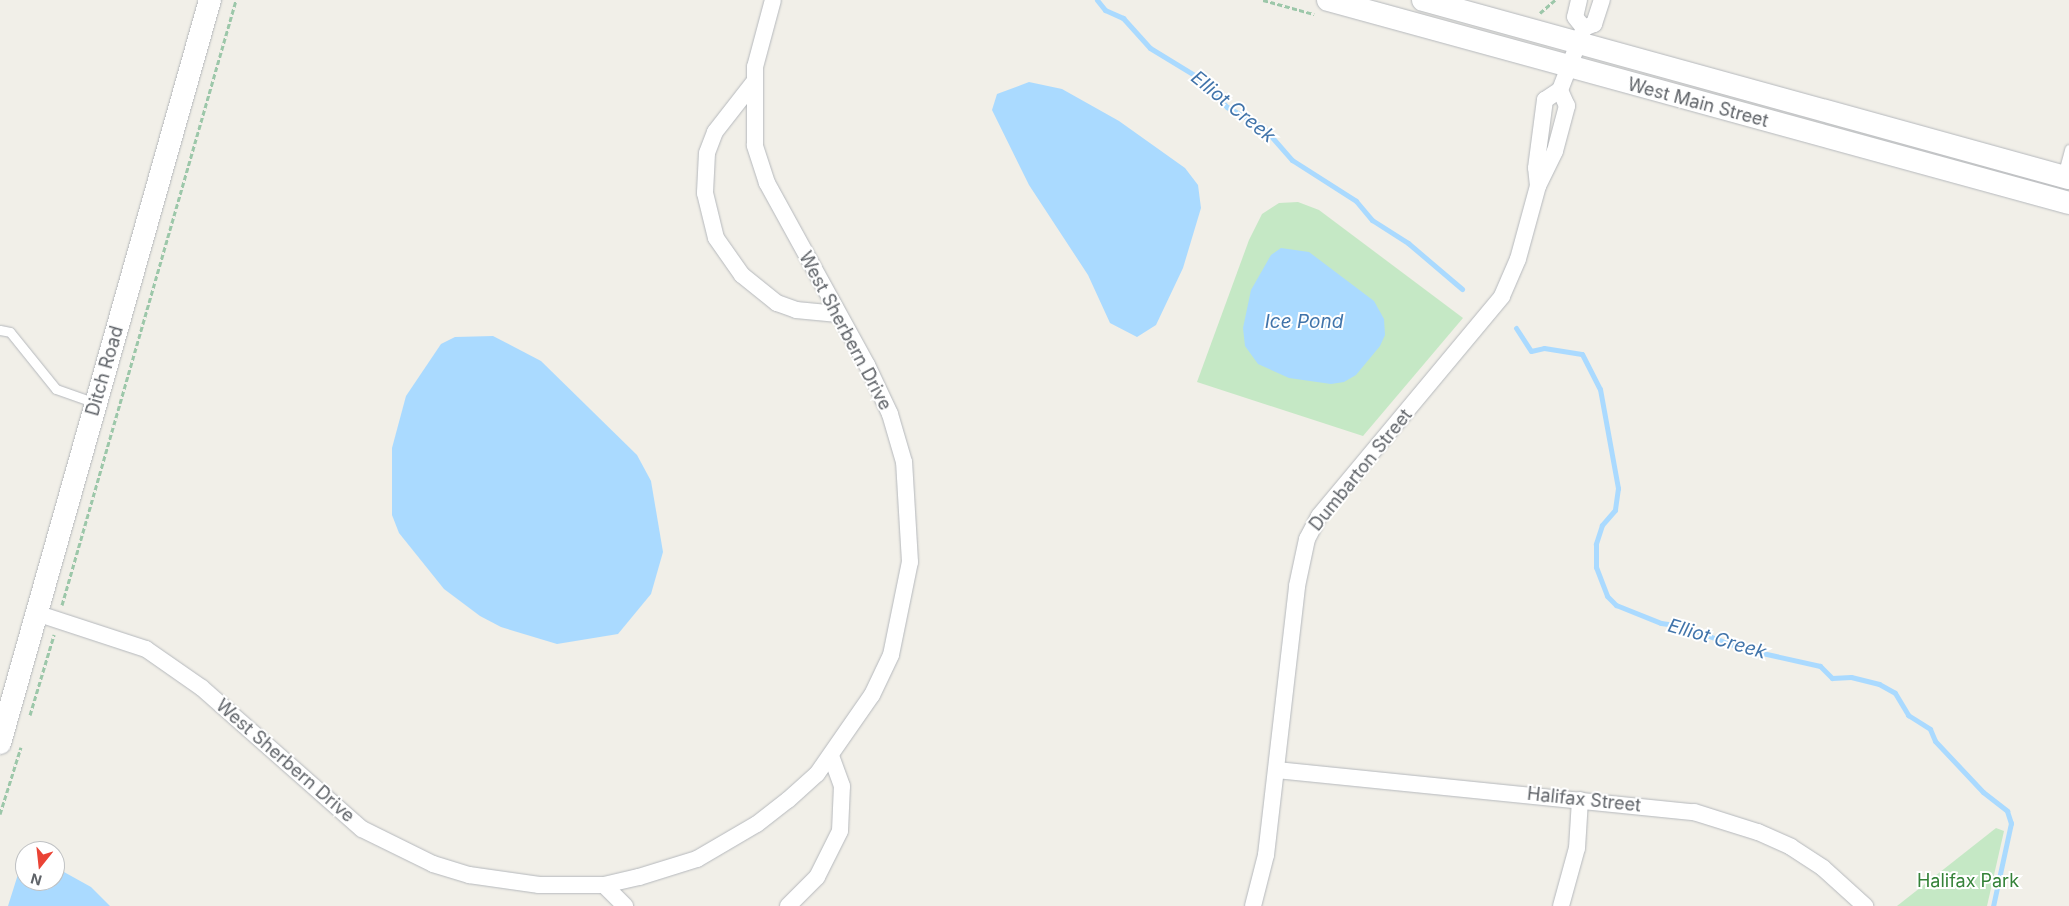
<!DOCTYPE html>
<html>
<head>
<meta charset="utf-8">
<style>
	body { margin:0 }
	#map { position:relative; width:2069px; height:906px; overflow:hidden; background:#f1efe8; font-family:Inter,sans-serif }
	div>[style] { position:absolute }
	.green>* { inset:0; background:#c5e8c5 }
	.water>* { inset:0; background:#aadaff }
	.stream>* { height:5px; margin:-2.5px; padding:0 2.5px; transform-origin:2.5px; border-radius:2.5px; background:#aadaff }
	.path>* { height:3px; margin-top:-1.5px; transform-origin:0; background:repeating-linear-gradient(90deg,#9cc7a9 0 5px,transparent 0 7.5px) }
	.roads { filter:drop-shadow(0 0 1px #b5b8bc) drop-shadow(0 0 1px #b5b8bc) }
	.lane>* { height:9px; margin:-4.5px; padding:0 4.5px; transform-origin:4.5px; border-radius:4.5px; background:#fff }
	.street>* { height:16px; margin:-8px; padding:0 8px; transform-origin:8px; border-radius:8px; background:#fff }
	.secondary>* { height:22px; margin:-11px; padding:0 11px; transform-origin:11px; border-radius:11px; background:#fff }
	span { translate:-50% -50%; white-space:nowrap; text-align:center; line-height:1.15; -webkit-text-stroke:4px #fff; paint-order:stroke }
	.street-label { font-size:18px; color:#5f6368 }
	.park-label { font-size:18px; color:#348238 }
	.water-label { font-size:19px; color:#4174aa; font-style:italic }
	.north { position:absolute; left:15px; top:841px; width:50px; height:50px; box-sizing:border-box; background:#fff; border:1px solid #bfc1c3; border-radius:50%; rotate:196deg; font-size:14px; font-weight:700; line-height:20px; text-align:center; color:#5f6368 }
	.north::after { content:''; display:block; margin:auto; width:18px; height:22px; background:#ea4335; clip-path:polygon(50% 0,100% 100%,50% 72%,0 100%) }
</style>
</head>
<body>
<div id="map">
	<div class="green">
		<i style="clip-path:polygon(1298px 202px,1319px 210px,1463px 318px,1363px 436px,1197px 382px,1249px 240px,1262px 214px,1279px 203px)"></i>
		<i style="clip-path:polygon(1996px 828px,2004px 831px,1987px 906px,1897px 906px)"></i>
	</div>
	<div class="water">
		<i style="clip-path:polygon(1029px 82px,1062px 89px,1119px 121px,1185px 168px,1198px 185px,1201px 208px,1183px 268px,1156px 325px,1137px 337px,1110px 323px,1088px 275px,1029px 185px,992px 110px,997px 94px)"></i>
		<i style="clip-path:polygon(1281px 248px,1309px 252px,1374px 301px,1384px 319px,1385px 335px,1380px 346px,1356px 375px,1344px 382px,1331px 384px,1289px 378px,1258px 364px,1245px 346px,1243px 328px,1251px 290px,1271px 255px)"></i>
		<i style="clip-path:polygon(493px 336px,541px 361px,637px 455px,651px 481px,663px 552px,651px 594px,618px 634px,557px 644px,501px 627px,480px 616px,444px 589px,399px 533px,392px 515px,392px 448px,406px 396px,441px 344px,455px 337px)"></i>
		<i style="clip-path:polygon(25px 852px,25px 881px,55px 881px,55px 867px,91px 887px,110px 906px,8px 906px)"></i>
	</div>
	<div class="stream">
		<i style="left:1097px;top:0;width:13px;rotate:51deg"></i>
		<i style="left:1105px;top:10px;width:20px;rotate:24deg"></i>
		<i style="left:1123px;top:18px;width:40px;rotate:48deg"></i>
		<i style="left:1150px;top:48px;width:54px;rotate:31.3deg"></i>
		<i style="left:1196px;top:76px;width:44px;rotate:45deg"></i>
		<i style="left:1227px;top:107px;width:41px;rotate:29.1deg"></i>
		<i style="left:1263px;top:127px;width:44px;rotate:48.7deg"></i>
		<i style="left:1292px;top:160px;width:76px;rotate:32.6deg"></i>
		<i style="left:1356px;top:201px;width:25px;rotate:50deg"></i>
		<i style="left:1372px;top:220px;width:43px;rotate:32.6deg"></i>
		<i style="left:1408px;top:243px;width:71px;rotate:40.4deg"></i>
		<i style="left:1516px;top:328px;width:27px;rotate:57deg"></i>
		<i style="left:1531px;top:351px;width:13px;rotate:-13deg"></i>
		<i style="left:1544px;top:348px;width:38px;rotate:9deg"></i>
		<i style="left:1582px;top:354px;width:39px;rotate:63deg"></i>
		<i style="left:1600px;top:389px;width:101px;rotate:79.7deg"></i>
		<i style="left:1618px;top:488px;width:22px;rotate:98deg"></i>
		<i style="left:1615px;top:510px;width:20px;rotate:131deg"></i>
		<i style="left:1602px;top:525px;width:20px;rotate:108deg"></i>
		<i style="left:1596px;top:544px;width:23px;rotate:90deg"></i>
		<i style="left:1596px;top:567px;width:31px;rotate:69deg"></i>
		<i style="left:1607px;top:596px;width:13px;rotate:45deg"></i>
		<i style="left:1616px;top:605px;width:48px;rotate:21.8deg"></i>
		<i style="left:1661px;top:623px;width:21px;rotate:8deg"></i>
		<i style="left:1682px;top:626px;width:66px;rotate:20.4deg"></i>
		<i style="left:1744px;top:649px;width:78px;rotate:12.6deg"></i>
		<i style="left:1820px;top:666px;width:17px;rotate:45deg"></i>
		<i style="left:1832px;top:678px;width:19px;rotate:-3deg"></i>
		<i style="left:1851px;top:677px;width:29px;rotate:14deg"></i>
		<i style="left:1879px;top:684px;width:18px;rotate:29deg"></i>
		<i style="left:1895px;top:693px;width:26px;rotate:59deg"></i>
		<i style="left:1908px;top:715px;width:26px;rotate:32deg"></i>
		<i style="left:1930px;top:729px;width:13px;rotate:67deg"></i>
		<i style="left:1935px;top:741px;width:70px;rotate:46.7deg"></i>
		<i style="left:1983px;top:792px;width:31px;rotate:38deg"></i>
		<i style="left:2007px;top:811px;width:13px;rotate:72deg"></i>
		<i style="left:2011px;top:823px;width:85px;rotate:102.2deg"></i>
	</div>
	<div class="path">
		<i style="left:1263px;top:0;width:53px;rotate:15.4deg"></i>
		<i style="left:1540px;top:13px;width:20px;rotate:-41deg"></i>
		<i style="left:62px;top:605px;width:630px;rotate:-73.95deg"></i>
		<i style="left:30px;top:715px;width:84px;rotate:-73.3deg"></i>
		<i style="left:0;top:814px;width:70px;rotate:-72.6deg"></i>
	</div>
	<div class="roads">
		<div class="lane">
			<i style="left:2062px;top:176px;width:28px;rotate:-75deg"></i>
			<i style="left:0;top:330px;width:10px;rotate:11deg"></i>
			<i style="left:10px;top:332px;width:73px;rotate:51.1deg"></i>
			<i style="left:56px;top:389px;width:42px;rotate:19.3deg"></i>
		</div>
		<div class="street">
			<i style="left:1579px;top:0;width:17px;rotate:103deg"></i>
			<i style="left:1575px;top:17px;width:14px;rotate:51deg"></i>
			<i style="left:1584px;top:28px;width:11px;rotate:-22deg"></i>
			<i style="left:1594px;top:24px;width:25px;rotate:-72deg"></i>
			<i style="left:754px;top:82px;width:63px;rotate:128deg"></i>
			<i style="left:715px;top:132px;width:22px;rotate:111deg"></i>
			<i style="left:707px;top:153px;width:40px;rotate:92.9deg"></i>
			<i style="left:705px;top:193px;width:46px;rotate:76.3deg"></i>
			<i style="left:716px;top:238px;width:45px;rotate:54.9deg"></i>
			<i style="left:742px;top:275px;width:45px;rotate:38.7deg"></i>
			<i style="left:777px;top:303px;width:20px;rotate:20deg"></i>
			<i style="left:796px;top:310px;width:42px;rotate:5.4deg"></i>
			<i style="left:1538px;top:186px;width:18px;rotate:-96deg"></i>
			<i style="left:1536px;top:168px;width:69px;rotate:-82.5deg"></i>
			<i style="left:1545px;top:100px;width:18px;rotate:-34deg"></i>
			<i style="left:36px;top:613px;width:116px;rotate:18.1deg"></i>
			<i style="left:146px;top:649px;width:68px;rotate:34.9deg"></i>
			<i style="left:202px;top:688px;width:213px;rotate:41.4deg"></i>
			<i style="left:362px;top:829px;width:79px;rotate:26.2deg"></i>
			<i style="left:433px;top:864px;width:38px;rotate:17deg"></i>
			<i style="left:469px;top:875px;width:71px;rotate:8.1deg"></i>
			<i style="left:539px;top:885px;width:65px"></i>
			<i style="left:604px;top:885px;width:36px;rotate:-13deg"></i>
			<i style="left:639px;top:877px;width:61px;rotate:-17.2deg"></i>
			<i style="left:697px;top:859px;width:69px;rotate:-30.3deg"></i>
			<i style="left:757px;top:824px;width:39px;rotate:-38deg"></i>
			<i style="left:788px;top:800px;width:39px;rotate:-42deg"></i>
			<i style="left:817px;top:774px;width:96px;rotate:-55.2deg"></i>
			<i style="left:872px;top:695px;width:44px;rotate:-64.6deg"></i>
			<i style="left:891px;top:655px;width:95px;rotate:-78.5deg"></i>
			<i style="left:910px;top:562px;width:100px;rotate:-93.4deg"></i>
			<i style="left:904px;top:462px;width:50px;rotate:-106.3deg"></i>
			<i style="left:890px;top:414px;width:54px;rotate:-115.1deg"></i>
			<i style="left:867px;top:365px;width:208px;rotate:-118.8deg"></i>
			<i style="left:767px;top:183px;width:40px;rotate:-108deg"></i>
			<i style="left:755px;top:145px;width:78px;rotate:-90deg"></i>
			<i style="left:755px;top:67px;width:69px;rotate:-75deg"></i>
			<i style="left:1277px;top:770px;width:419px;rotate:5.8deg"></i>
			<i style="left:1694px;top:812px;width:67px;rotate:17.4deg"></i>
			<i style="left:1758px;top:832px;width:36px;rotate:24deg"></i>
			<i style="left:1791px;top:847px;width:38px;rotate:33deg"></i>
			<i style="left:1823px;top:868px;width:57px;rotate:42.1deg"></i>
			<i style="left:604px;top:885px;width:30px;rotate:45deg"></i>
			<i style="left:788px;top:906px;width:41px;rotate:-45deg"></i>
			<i style="left:817px;top:877px;width:51px;rotate:-63.4deg"></i>
			<i style="left:840px;top:831px;width:45px;rotate:-87.5deg"></i>
			<i style="left:842px;top:786px;width:32px;rotate:-110deg"></i>
			<i style="left:1253px;top:906px;width:53px;rotate:-75.7deg"></i>
			<i style="left:1266px;top:855px;width:271px;rotate:-83.4deg"></i>
			<i style="left:1297px;top:586px;width:48px;rotate:-78deg"></i>
			<i style="left:1307px;top:539px;width:26px;rotate:-62deg"></i>
			<i style="left:1319px;top:516px;width:286px;rotate:-50.2deg"></i>
			<i style="left:1502px;top:296px;width:40px;rotate:-66.6deg"></i>
			<i style="left:1518px;top:259px;width:76px;rotate:-74.7deg"></i>
			<i style="left:1538px;top:186px;width:39px;rotate:-64deg"></i>
			<i style="left:1555px;top:151px;width:47px;rotate:-75.1deg"></i>
			<i style="left:1567px;top:106px;width:17px;rotate:-114deg"></i>
			<i style="left:1560px;top:90px;width:66px;rotate:-68.8deg"></i>
			<i style="left:1561px;top:906px;width:60px;rotate:-74.6deg"></i>
			<i style="left:1577px;top:848px;width:48px;rotate:-86.4deg"></i>
		</div>
		<div class="secondary">
			<i style="left:1328px;top:0;width:768px;rotate:15.32deg"></i>
			<i style="left:1423px;top:0;width:670px;rotate:15.41deg"></i>
			<i style="left:0;top:743px;width:772px;rotate:-74.22deg"></i>
		</div>
	</div>
	<div class="street-label">
		<span style="left:1698px;top:103px;rotate:15deg">West Main Street</span>
		<span style="left:845px;top:331px;rotate:62deg">West Sherbern Drive</span>
		<span style="left:105px;top:371px;rotate:-74deg">Ditch Road</span>
		<span style="left:1361px;top:470px;rotate:-51deg">Dumbarton Street</span>
		<span style="left:285px;top:761px;rotate:41deg">West Sherbern Drive</span>
		<span style="left:1584px;top:800px;rotate:6deg">Halifax Street</span>
	</div>
	<div class="park-label">
		<span style="left:1968px;top:881px">Halifax Park</span>
	</div>
	<div class="water-label">
		<span style="left:1233px;top:107px;rotate:39deg">Elliot Creek</span>
		<span style="left:1304px;top:322px">Ice Pond</span>
		<span style="left:1717px;top:639px;rotate:16deg">Elliot Creek</span>
	</div>
	<div class="north">N</div>
</div>
</body>
</html>
